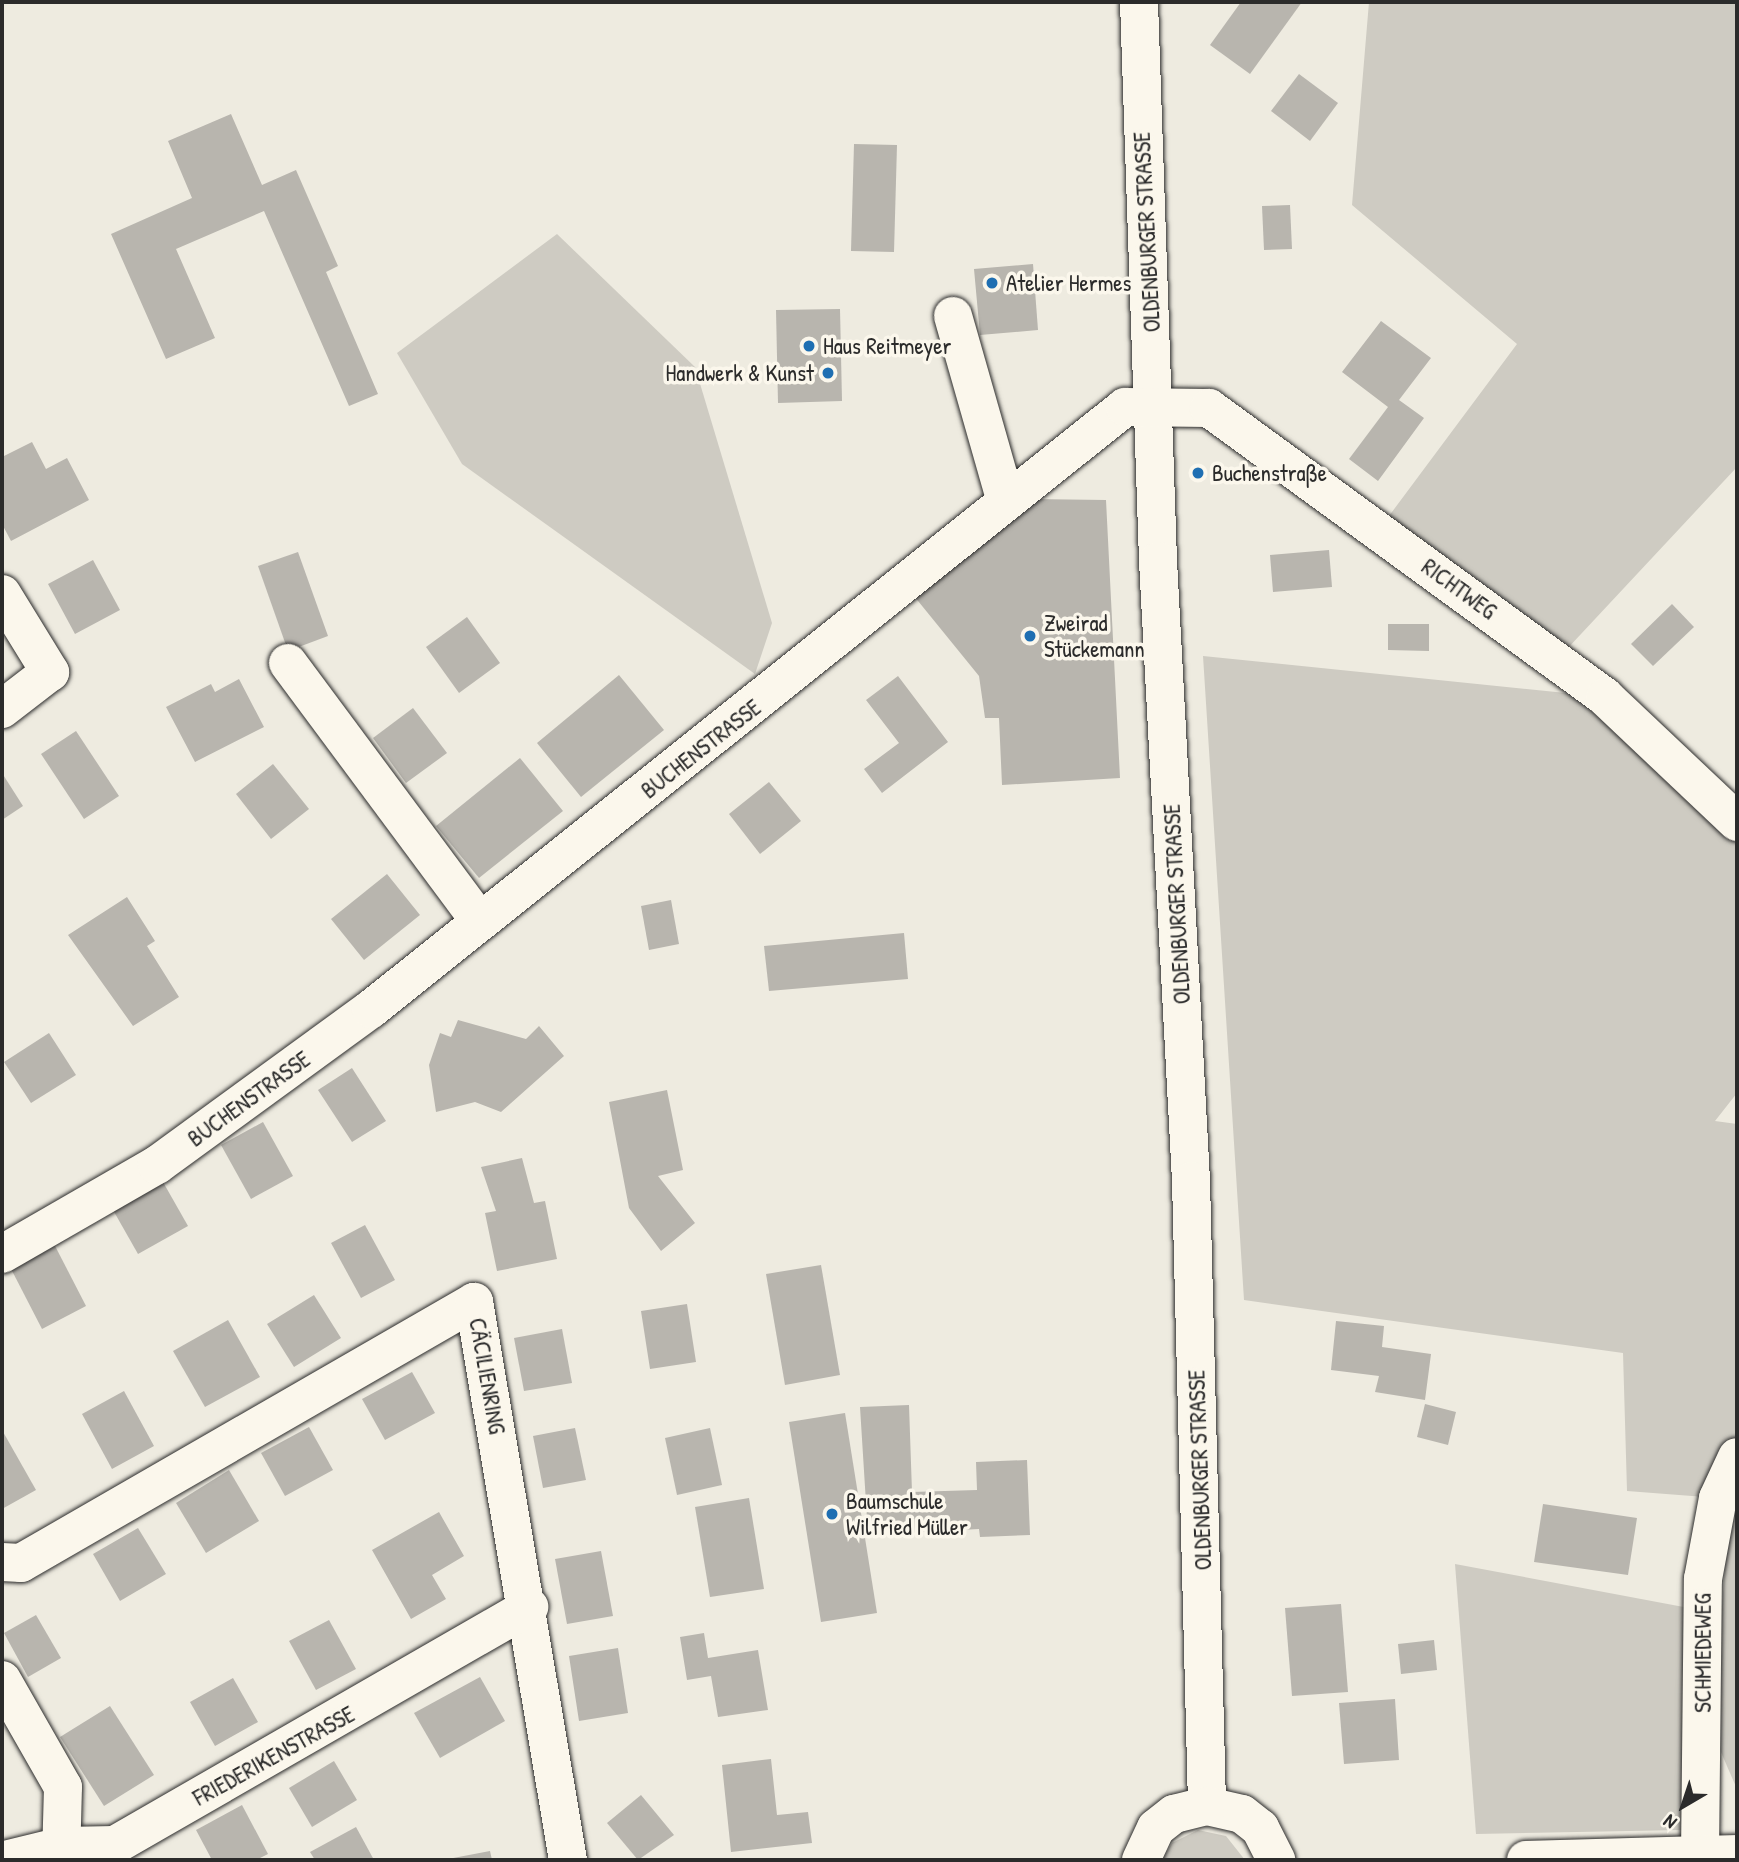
<!DOCTYPE html>
<html>
<head>
<meta charset="utf-8">
<style>
	body { margin:0 }
	#map { position:relative; width:1739px; height:1862px; overflow:hidden; background:#eeebe0; font-family:"Patrick Hand",sans-serif }
	div>[style] { position:absolute }
	.green>* { inset:0; background:#cecbc2 }
	.building>* { inset:0; background:#b8b5ae }
	.roads { filter:drop-shadow(0 0 2px #2b2b2b) drop-shadow(0 0 2px #2b2b2b) }
	.minor>* { height:38px; margin:-19px; padding:0 19px; transform-origin:19px; border-radius:19px; background:#fbf7ec }
	.dots>* { width:19px; height:19px; translate:-50% -50%; box-sizing:border-box; border:4px solid #fbf7ec; border-radius:50% }
	span { translate:-50% -50%; white-space:nowrap; text-align:center; line-height:1.15; -webkit-text-stroke:7px #fbf7ec; paint-order:stroke }
	.street-label { font-size:23px; color:#2b2b2b }
	.poi-label { font-size:23px; color:#2b2b2b }
	.left { translate:0 -50%; text-align:left }
	.right { translate:-100% -50%; text-align:right }
	.frame { position:absolute; inset:0; border:4px solid #2b2b2b; pointer-events:none }
	.north { position:absolute; left:1648px; top:1771px; width:70px; height:70px; -webkit-text-stroke:5px #fbf7ec; paint-order:stroke; rotate:219deg; font-size:19px; font-weight:700; line-height:28px; text-align:center; color:#2b2b2b }
	.north::after { content:''; display:block; margin:auto; width:24px; height:32px; background:#2b2b2b; clip-path:polygon(50% 0,100% 100%,50% 72%,0 100%) }
</style>
</head>
<body>
<div id="map">
	<div class="green">
		<i style="clip-path:polygon(1369px 2px,1737px 2px,1737px 467px,1567px 649px,1386px 520px,1517px 344px,1352px 205px)"></i>
		<i style="clip-path:polygon(557px 234px,695px 367px,772px 623px,755px 674px,462px 464px,397px 353px)"></i>
		<i style="clip-path:polygon(1203px 656px,1605px 697px,1737px 822px,1737px 1093px,1715px 1121px,1737px 1124px,1737px 1460px,1718px 1498px,1627px 1491px,1623px 1353px,1244px 1300px)"></i>
		<i style="clip-path:polygon(1737px 1494px,1737px 1789px,1720px 1750px,1722px 1608px,1729px 1511px)"></i>
		<i style="clip-path:polygon(1455px 1564px,1689px 1608px,1682px 1830px,1476px 1834px)"></i>
		<i style="clip-path:polygon(1198px 1830px,1226px 1836px,1245px 1860px,1162px 1860px,1172px 1843px)"></i>
	</div>
	<div class="building">
		<i style="clip-path:polygon(1241px 2px,1302px 2px,1250px 74px,1210px 45px)"></i>
		<i style="clip-path:polygon(1299px 74px,1338px 103px,1310px 141px,1271px 111px)"></i>
		<i style="clip-path:polygon(231px 114px,262px 185px,296px 170px,338px 266px,326px 272px,378px 394px,349px 406px,264px 211px,176px 249px,215px 338px,166px 359px,111px 234px,192px 198px,168px 141px)"></i>
		<i style="clip-path:polygon(854px 144px,897px 145px,894px 252px,851px 251px)"></i>
		<i style="clip-path:polygon(1290px 205px,1292px 249px,1264px 250px,1262px 206px)"></i>
		<i style="clip-path:polygon(1033px 264px,1038px 330px,980px 335px,974px 269px)"></i>
		<i style="clip-path:polygon(840px 309px,842px 401px,778px 403px,776px 310px)"></i>
		<i style="clip-path:polygon(1381px 321px,1431px 358px,1399px 400px,1424px 418px,1378px 481px,1349px 459px,1388px 407px,1342px 372px)"></i>
		<i style="clip-path:polygon(32px 442px,46px 469px,67px 458px,89px 500px,11px 541px,2px 524px,2px 457px)"></i>
		<i style="clip-path:polygon(1031px 499px,1106px 500px,1120px 778px,1002px 785px,999px 718px,985px 718px,979px 676px,914px 596px)"></i>
		<i style="clip-path:polygon(1329px 550px,1332px 587px,1273px 592px,1270px 555px)"></i>
		<i style="clip-path:polygon(298px 552px,328px 636px,288px 651px,258px 566px)"></i>
		<i style="clip-path:polygon(93px 560px,120px 610px,75px 634px,48px 584px)"></i>
		<i style="clip-path:polygon(1672px 604px,1694px 627px,1653px 666px,1631px 644px)"></i>
		<i style="clip-path:polygon(467px 617px,500px 663px,459px 693px,426px 647px)"></i>
		<i style="clip-path:polygon(1388px 624px,1429px 624px,1429px 651px,1388px 650px)"></i>
		<i style="clip-path:polygon(619px 675px,664px 730px,581px 797px,537px 743px)"></i>
		<i style="clip-path:polygon(898px 676px,948px 742px,882px 793px,864px 769px,899px 743px,866px 700px)"></i>
		<i style="clip-path:polygon(239px 679px,264px 727px,195px 762px,166px 707px,211px 684px,215px 692px)"></i>
		<i style="clip-path:polygon(413px 708px,447px 753px,406px 783px,373px 738px)"></i>
		<i style="clip-path:polygon(76px 731px,119px 796px,84px 819px,41px 754px)"></i>
		<i style="clip-path:polygon(520px 758px,563px 811px,479px 878px,436px 826px)"></i>
		<i style="clip-path:polygon(273px 764px,309px 809px,271px 839px,236px 794px)"></i>
		<i style="clip-path:polygon(2px 773px,23px 806px,2px 820px)"></i>
		<i style="clip-path:polygon(769px 782px,801px 821px,760px 854px,729px 814px)"></i>
		<i style="clip-path:polygon(387px 874px,420px 915px,364px 960px,331px 919px)"></i>
		<i style="clip-path:polygon(127px 897px,155px 941px,147px 946px,179px 997px,133px 1026px,68px 935px)"></i>
		<i style="clip-path:polygon(671px 900px,679px 944px,649px 950px,641px 906px)"></i>
		<i style="clip-path:polygon(904px 933px,908px 979px,769px 991px,764px 946px)"></i>
		<i style="clip-path:polygon(458px 1020px,526px 1039px,539px 1026px,564px 1056px,501px 1112px,475px 1102px,436px 1112px,429px 1065px,440px 1033px,451px 1037px)"></i>
		<i style="clip-path:polygon(49px 1033px,76px 1075px,31px 1103px,4px 1062px)"></i>
		<i style="clip-path:polygon(352px 1068px,386px 1121px,352px 1142px,318px 1090px)"></i>
		<i style="clip-path:polygon(667px 1090px,683px 1170px,658px 1176px,695px 1223px,661px 1251px,629px 1208px,609px 1102px)"></i>
		<i style="clip-path:polygon(263px 1122px,293px 1176px,251px 1199px,221px 1145px)"></i>
		<i style="clip-path:polygon(522px 1158px,534px 1203px,545px 1201px,557px 1259px,497px 1271px,485px 1213px,496px 1211px,481px 1167px)"></i>
		<i style="clip-path:polygon(163px 1182px,188px 1226px,138px 1254px,113px 1210px)"></i>
		<i style="clip-path:polygon(365px 1225px,395px 1280px,361px 1298px,331px 1243px)"></i>
		<i style="clip-path:polygon(53px 1242px,86px 1306px,42px 1329px,9px 1265px)"></i>
		<i style="clip-path:polygon(821px 1265px,840px 1375px,785px 1385px,766px 1274px)"></i>
		<i style="clip-path:polygon(314px 1295px,341px 1338px,294px 1367px,267px 1324px)"></i>
		<i style="clip-path:polygon(687px 1304px,696px 1362px,650px 1369px,641px 1311px)"></i>
		<i style="clip-path:polygon(228px 1320px,260px 1377px,205px 1407px,173px 1351px)"></i>
		<i style="clip-path:polygon(1336px 1321px,1384px 1326px,1382px 1347px,1431px 1354px,1425px 1400px,1375px 1392px,1379px 1376px,1331px 1370px)"></i>
		<i style="clip-path:polygon(562px 1329px,572px 1383px,524px 1391px,514px 1338px)"></i>
		<i style="clip-path:polygon(412px 1372px,435px 1413px,385px 1440px,362px 1399px)"></i>
		<i style="clip-path:polygon(124px 1391px,154px 1446px,112px 1469px,82px 1414px)"></i>
		<i style="clip-path:polygon(1425px 1404px,1456px 1412px,1448px 1445px,1417px 1437px)"></i>
		<i style="clip-path:polygon(909px 1405px,912px 1492px,977px 1490px,976px 1462px,1027px 1460px,1030px 1535px,980px 1537px,979px 1529px,868px 1535px,860px 1407px)"></i>
		<i style="clip-path:polygon(845px 1413px,877px 1613px,821px 1622px,789px 1422px)"></i>
		<i style="clip-path:polygon(309px 1427px,333px 1470px,285px 1496px,261px 1453px)"></i>
		<i style="clip-path:polygon(575px 1428px,586px 1480px,543px 1488px,533px 1436px)"></i>
		<i style="clip-path:polygon(710px 1428px,722px 1485px,677px 1495px,665px 1438px)"></i>
		<i style="clip-path:polygon(2px 1430px,36px 1490px,2px 1509px)"></i>
		<i style="clip-path:polygon(229px 1470px,259px 1521px,206px 1553px,176px 1503px)"></i>
		<i style="clip-path:polygon(749px 1498px,764px 1589px,710px 1597px,695px 1507px)"></i>
		<i style="clip-path:polygon(1543px 1504px,1637px 1518px,1628px 1575px,1534px 1562px)"></i>
		<i style="clip-path:polygon(439px 1512px,464px 1556px,432px 1575px,446px 1599px,411px 1619px,372px 1550px)"></i>
		<i style="clip-path:polygon(138px 1528px,166px 1574px,120px 1601px,93px 1554px)"></i>
		<i style="clip-path:polygon(601px 1551px,613px 1616px,567px 1624px,555px 1559px)"></i>
		<i style="clip-path:polygon(1341px 1604px,1348px 1692px,1292px 1696px,1285px 1608px)"></i>
		<i style="clip-path:polygon(36px 1615px,61px 1658px,28px 1677px,4px 1633px)"></i>
		<i style="clip-path:polygon(329px 1620px,356px 1669px,316px 1690px,289px 1641px)"></i>
		<i style="clip-path:polygon(704px 1633px,708px 1658px,758px 1650px,768px 1710px,718px 1717px,711px 1676px,687px 1680px,680px 1637px)"></i>
		<i style="clip-path:polygon(1434px 1640px,1437px 1670px,1401px 1674px,1398px 1644px)"></i>
		<i style="clip-path:polygon(618px 1648px,628px 1713px,579px 1721px,569px 1656px)"></i>
		<i style="clip-path:polygon(480px 1677px,505px 1721px,440px 1758px,414px 1713px)"></i>
		<i style="clip-path:polygon(233px 1678px,258px 1722px,215px 1746px,190px 1702px)"></i>
		<i style="clip-path:polygon(1395px 1699px,1399px 1760px,1344px 1764px,1339px 1703px)"></i>
		<i style="clip-path:polygon(110px 1706px,154px 1775px,104px 1806px,60px 1737px)"></i>
		<i style="clip-path:polygon(771px 1759px,777px 1815px,808px 1812px,812px 1843px,731px 1852px,722px 1765px)"></i>
		<i style="clip-path:polygon(334px 1761px,357px 1800px,312px 1827px,289px 1788px)"></i>
		<i style="clip-path:polygon(641px 1795px,674px 1835px,638px 1860px,607px 1823px)"></i>
		<i style="clip-path:polygon(242px 1805px,268px 1854px,256px 1860px,212px 1860px,196px 1830px)"></i>
		<i style="clip-path:polygon(356px 1827px,374px 1860px,315px 1860px,310px 1852px)"></i>
		<i style="clip-path:polygon(490px 1851px,492px 1860px,448px 1860px,448px 1859px)"></i>
	</div>
	<div class="roads">
		<div class="minor">
			<i style="left:1139px;top:2px;width:559px;rotate:88.05deg"></i>
			<i style="left:1158px;top:561px;width:621px;rotate:86.95deg"></i>
			<i style="left:1191px;top:1181px;width:625px;rotate:88.53deg"></i>
			<i style="left:953px;top:316px;width:193px;rotate:74.1deg"></i>
			<i style="left:2px;top:594px;width:92px;rotate:58.4deg"></i>
			<i style="left:50px;top:672px;width:61px;rotate:142.4deg"></i>
			<i style="left:288px;top:663px;width:322px;rotate:53.4deg"></i>
			<i style="left:2px;top:1254px;width:179px;rotate:-29.9deg"></i>
			<i style="left:157px;top:1165px;width:265px;rotate:-36.1deg"></i>
			<i style="left:371px;top:1009px;width:965px;rotate:-38.6deg"></i>
			<i style="left:1125px;top:407px;width:84px;rotate:0.7deg"></i>
			<i style="left:1209px;top:408px;width:490px;rotate:36.1deg"></i>
			<i style="left:1605px;top:697px;width:182px;rotate:43.4deg"></i>
			<i style="left:2px;top:1562px;width:19px;rotate:3deg"></i>
			<i style="left:21px;top:1563px;width:523px;rotate:-29.95deg"></i>
			<i style="left:474px;top:1302px;width:566px;rotate:80.44deg"></i>
			<i style="left:2px;top:1680px;width:123px;rotate:60.3deg"></i>
			<i style="left:63px;top:1787px;width:73px;rotate:91.6deg"></i>
			<i style="left:1700px;top:1855px;width:276px;rotate:-89.4deg"></i>
			<i style="left:1703px;top:1579px;width:82px;rotate:-79.5deg"></i>
			<i style="left:1718px;top:1498px;width:45px;rotate:-65.1deg"></i>
			<i style="left:5px;top:1860px;width:59px;rotate:-13.8deg"></i>
			<i style="left:62px;top:1846px;width:53px;rotate:-1.1deg"></i>
			<i style="left:115px;top:1845px;width:478px;rotate:-29.9deg"></i>
			<i style="left:1141px;top:1860px;width:35px;rotate:-65deg"></i>
			<i style="left:1156px;top:1828px;width:23px;rotate:-38deg"></i>
			<i style="left:1174px;top:1814px;width:34px;rotate:-14deg"></i>
			<i style="left:1207px;top:1806px;width:36px;rotate:13deg"></i>
			<i style="left:1242px;top:1814px;width:23px;rotate:38deg"></i>
			<i style="left:1260px;top:1828px;width:36px;rotate:63deg"></i>
			<i style="left:1526px;top:1860px;width:211px;rotate:-1.6deg"></i>
		</div>
	</div>
	<div class="dots">
		<i style="left:992px;top:283px;background:#1f6fb2"></i>
		<i style="left:809px;top:346px;background:#1f6fb2"></i>
		<i style="left:828px;top:373px;background:#1f6fb2"></i>
		<i style="left:1198px;top:473px;background:#1f6fb2"></i>
		<i style="left:1030px;top:636px;background:#1f6fb2"></i>
		<i style="left:832px;top:1514px;background:#1f6fb2"></i>
	</div>
	<div class="street-label">
		<span style="left:1147px;top:232px;rotate:-93deg">OLDENBURGER STRASSE</span>
		<span style="left:1459px;top:589px;rotate:36deg">RICHTWEG</span>
		<span style="left:701px;top:749px;rotate:-38deg">BUCHENSTRASSE</span>
		<span style="left:1177px;top:904px;rotate:-93deg">OLDENBURGER STRASSE</span>
		<span style="left:249px;top:1099px;rotate:-36deg">BUCHENSTRASSE</span>
		<span style="left:487px;top:1376px;rotate:80deg">CÄCILIENRING</span>
		<span style="left:1200px;top:1470px;rotate:-92deg">OLDENBURGER STRASSE</span>
		<span style="left:1703px;top:1653px;rotate:-90deg">SCHMIEDEWEG</span>
		<span style="left:274px;top:1756px;rotate:-29deg">FRIEDERIKENSTRASSE</span>
	</div>
	<div class="poi-label">
		<span class="left" style="left:1006px;top:283px">Atelier Hermes</span>
		<span class="left" style="left:823px;top:346px">Haus Reitmeyer</span>
		<span class="right" style="left:814px;top:373px">Handwerk &amp; Kunst</span>
		<span class="left" style="left:1212px;top:473px">Buchenstraße</span>
		<span class="left" style="left:1044px;top:636px">Zweirad<br>Stückemann</span>
		<span class="left" style="left:846px;top:1514px">Baumschule<br>Wilfried Müller</span>
	</div>
	<div class="frame"></div>
	<div class="north">N</div>
</div>
</body>
</html>
